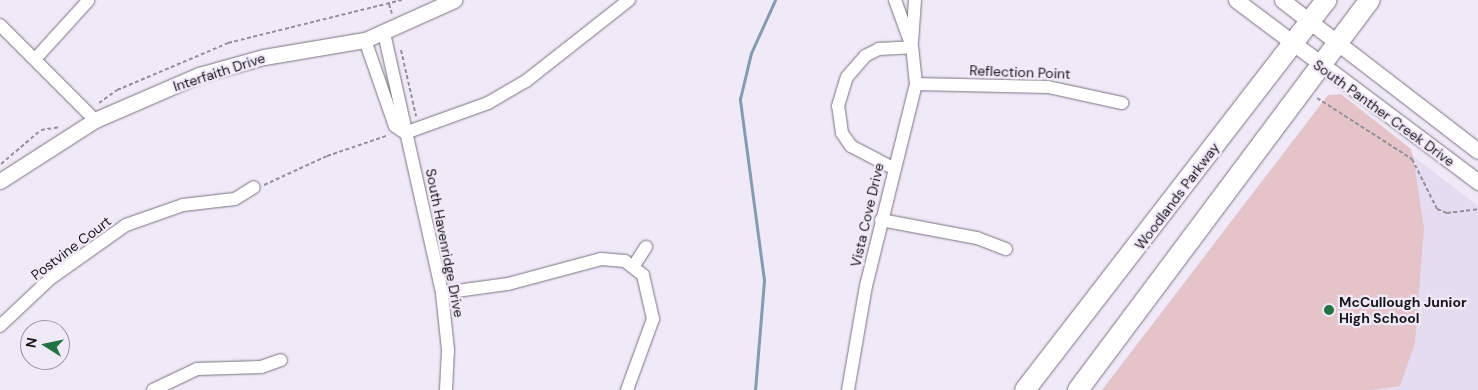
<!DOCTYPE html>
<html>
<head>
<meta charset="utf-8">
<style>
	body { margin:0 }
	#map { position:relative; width:1478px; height:390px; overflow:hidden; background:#f0eaf8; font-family:"DM Sans",sans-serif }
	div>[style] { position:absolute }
	.built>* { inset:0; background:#e5dcf1 }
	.green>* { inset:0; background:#e4c4c9 }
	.stream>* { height:3px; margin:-1.5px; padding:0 1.5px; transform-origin:1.5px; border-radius:1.5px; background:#839cb1 }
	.path>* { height:2px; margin-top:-1px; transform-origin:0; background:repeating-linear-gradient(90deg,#949099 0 4px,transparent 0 6.5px) }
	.roads { filter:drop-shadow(0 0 1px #78737f) drop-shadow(0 0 1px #78737f) }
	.minor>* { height:12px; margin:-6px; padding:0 6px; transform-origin:6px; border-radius:6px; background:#fff }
	.tertiary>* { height:15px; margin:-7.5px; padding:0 7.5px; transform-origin:7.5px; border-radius:7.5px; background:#fff }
	.primary>* { height:20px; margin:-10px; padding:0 10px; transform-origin:10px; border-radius:10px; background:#fff }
	.dots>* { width:14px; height:14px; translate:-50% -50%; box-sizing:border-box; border:2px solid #f0eaf8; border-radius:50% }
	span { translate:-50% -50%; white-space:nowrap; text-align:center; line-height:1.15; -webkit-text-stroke:4.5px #f0eaf8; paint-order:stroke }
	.street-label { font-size:14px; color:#171519 }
	.poi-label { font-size:14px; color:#171519; font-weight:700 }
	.left { translate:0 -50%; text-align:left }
	.north { position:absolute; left:20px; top:320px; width:50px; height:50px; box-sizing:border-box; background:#f0eaf8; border:1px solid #99959f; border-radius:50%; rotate:280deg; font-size:14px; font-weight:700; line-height:20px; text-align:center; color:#171519 }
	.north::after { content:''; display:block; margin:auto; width:18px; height:22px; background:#227343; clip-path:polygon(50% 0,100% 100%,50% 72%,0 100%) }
</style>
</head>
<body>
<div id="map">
	<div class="built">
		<i style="clip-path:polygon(1413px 156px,1478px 206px,1478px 390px,1118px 390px,1358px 229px)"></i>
	</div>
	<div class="green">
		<i style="clip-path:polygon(1341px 94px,1411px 149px,1413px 156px,1424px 228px,1415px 343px,1400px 386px,1371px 390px,1102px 390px,1328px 95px)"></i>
	</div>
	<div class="stream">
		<i style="left:755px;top:390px;width:110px;rotate:-85.3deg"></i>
		<i style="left:764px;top:280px;width:183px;rotate:-97.6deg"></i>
		<i style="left:740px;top:99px;width:47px;rotate:-76.6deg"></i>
		<i style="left:751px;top:53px;width:58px;rotate:-65.6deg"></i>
	</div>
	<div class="path">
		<i style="left:389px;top:4px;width:10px;rotate:73deg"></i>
		<i style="left:401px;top:50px;width:68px;rotate:77.2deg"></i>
		<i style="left:1317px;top:98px;width:113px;rotate:32.7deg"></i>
		<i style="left:1412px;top:159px;width:56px;rotate:63.4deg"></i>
		<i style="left:1437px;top:209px;width:11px;rotate:22deg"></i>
		<i style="left:1447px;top:213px;width:31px;rotate:-7deg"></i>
		<i style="left:99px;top:103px;width:22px;rotate:-36deg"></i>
		<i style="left:117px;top:90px;width:121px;rotate:-22.9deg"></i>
		<i style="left:228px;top:43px;width:179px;rotate:-13.9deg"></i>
		<i style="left:1px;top:164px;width:52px;rotate:-40.4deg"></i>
		<i style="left:41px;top:130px;width:18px;rotate:-9deg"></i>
		<i style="left:264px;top:185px;width:69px;rotate:-24.7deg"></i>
		<i style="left:327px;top:156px;width:65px;rotate:-18.7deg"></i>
	</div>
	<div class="roads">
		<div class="minor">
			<i style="left:0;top:25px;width:134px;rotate:45deg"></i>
			<i style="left:384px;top:33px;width:266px;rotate:77.4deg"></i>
			<i style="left:442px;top:293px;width:57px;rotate:84deg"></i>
			<i style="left:448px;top:350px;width:40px;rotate:92.9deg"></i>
			<i style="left:365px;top:40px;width:91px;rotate:70.8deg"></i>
			<i style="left:395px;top:126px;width:12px;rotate:35deg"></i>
			<i style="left:912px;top:42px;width:42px;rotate:-85.9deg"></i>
			<i style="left:37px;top:57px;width:76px;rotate:-47.7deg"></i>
			<i style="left:916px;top:84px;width:132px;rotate:1.3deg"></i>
			<i style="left:1048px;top:87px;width:76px;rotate:12.2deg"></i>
			<i style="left:405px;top:133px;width:88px;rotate:-19.9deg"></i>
			<i style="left:488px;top:103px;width:44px;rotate:-30.1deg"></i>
			<i style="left:526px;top:81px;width:131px;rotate:-38.2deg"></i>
			<i style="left:893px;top:168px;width:47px;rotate:-152.4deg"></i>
			<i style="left:851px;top:146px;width:16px;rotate:-125deg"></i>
			<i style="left:842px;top:133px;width:27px;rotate:-98deg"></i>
			<i style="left:838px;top:106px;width:30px;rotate:-73deg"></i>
			<i style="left:847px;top:77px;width:28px;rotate:-49deg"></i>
			<i style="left:865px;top:56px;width:16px;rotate:-27deg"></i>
			<i style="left:879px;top:49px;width:33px;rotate:-3deg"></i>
			<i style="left:881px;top:220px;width:98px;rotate:10.6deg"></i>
			<i style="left:977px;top:238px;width:31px;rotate:21deg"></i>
			<i style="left:633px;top:267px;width:24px;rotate:-57deg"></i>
			<i style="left:442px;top:293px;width:67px;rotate:-7.8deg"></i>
			<i style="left:508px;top:284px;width:96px;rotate:-15deg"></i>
			<i style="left:601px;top:259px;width:24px;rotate:5deg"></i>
			<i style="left:625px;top:261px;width:23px;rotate:38deg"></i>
			<i style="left:643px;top:275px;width:45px;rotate:77.2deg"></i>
			<i style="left:653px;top:319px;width:76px;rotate:110.1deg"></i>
			<i style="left:0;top:326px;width:70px;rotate:-43.3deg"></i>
			<i style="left:51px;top:278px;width:92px;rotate:-35.2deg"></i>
			<i style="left:126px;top:225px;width:60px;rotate:-19.3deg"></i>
			<i style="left:183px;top:205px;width:52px;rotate:-6.6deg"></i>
			<i style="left:235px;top:199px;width:22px;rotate:-32deg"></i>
			<i style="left:153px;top:390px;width:49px;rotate:-25.5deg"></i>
			<i style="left:197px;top:369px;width:64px;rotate:-1.8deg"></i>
			<i style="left:261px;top:367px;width:21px;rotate:-19deg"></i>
			<i style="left:848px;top:390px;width:106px;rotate:-80.2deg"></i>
			<i style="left:866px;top:286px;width:208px;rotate:-76.1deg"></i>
			<i style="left:916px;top:84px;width:37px;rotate:-96deg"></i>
			<i style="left:912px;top:47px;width:50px;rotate:-109.9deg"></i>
		</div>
		<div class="tertiary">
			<i style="left:1236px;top:0;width:303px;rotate:36.9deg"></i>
			<i style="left:1282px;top:0;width:247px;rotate:37.6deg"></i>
			<i style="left:0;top:181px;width:113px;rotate:-32.7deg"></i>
			<i style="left:95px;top:120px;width:113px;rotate:-23.4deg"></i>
			<i style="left:199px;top:75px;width:67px;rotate:-15.5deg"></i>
			<i style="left:264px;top:57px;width:102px;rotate:-9.6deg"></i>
			<i style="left:365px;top:40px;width:98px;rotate:-24.2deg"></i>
		</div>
		<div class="primary">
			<i style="left:1025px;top:390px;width:493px;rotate:-52.3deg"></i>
			<i style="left:1078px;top:390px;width:487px;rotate:-53.2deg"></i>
		</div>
	</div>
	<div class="dots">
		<i style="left:1329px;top:310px;background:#227343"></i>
	</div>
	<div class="street-label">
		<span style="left:219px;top:72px;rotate:-18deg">Interfaith Drive</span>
		<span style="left:1020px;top:72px;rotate:2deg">Reflection Point</span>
		<span style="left:1384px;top:113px;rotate:36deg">South Panther Creek Drive</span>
		<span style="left:1177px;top:196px;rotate:-53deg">Woodlands Parkway</span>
		<span style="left:867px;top:215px;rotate:-77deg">Vista Cove Drive</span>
		<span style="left:445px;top:243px;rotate:79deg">South Havenridge Drive</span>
		<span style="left:71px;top:248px;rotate:-37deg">Postvine Court</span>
	</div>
	<div class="poi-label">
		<span class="left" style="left:1339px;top:310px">McCullough Junior<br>High School</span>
	</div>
	<div class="north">N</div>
</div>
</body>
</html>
